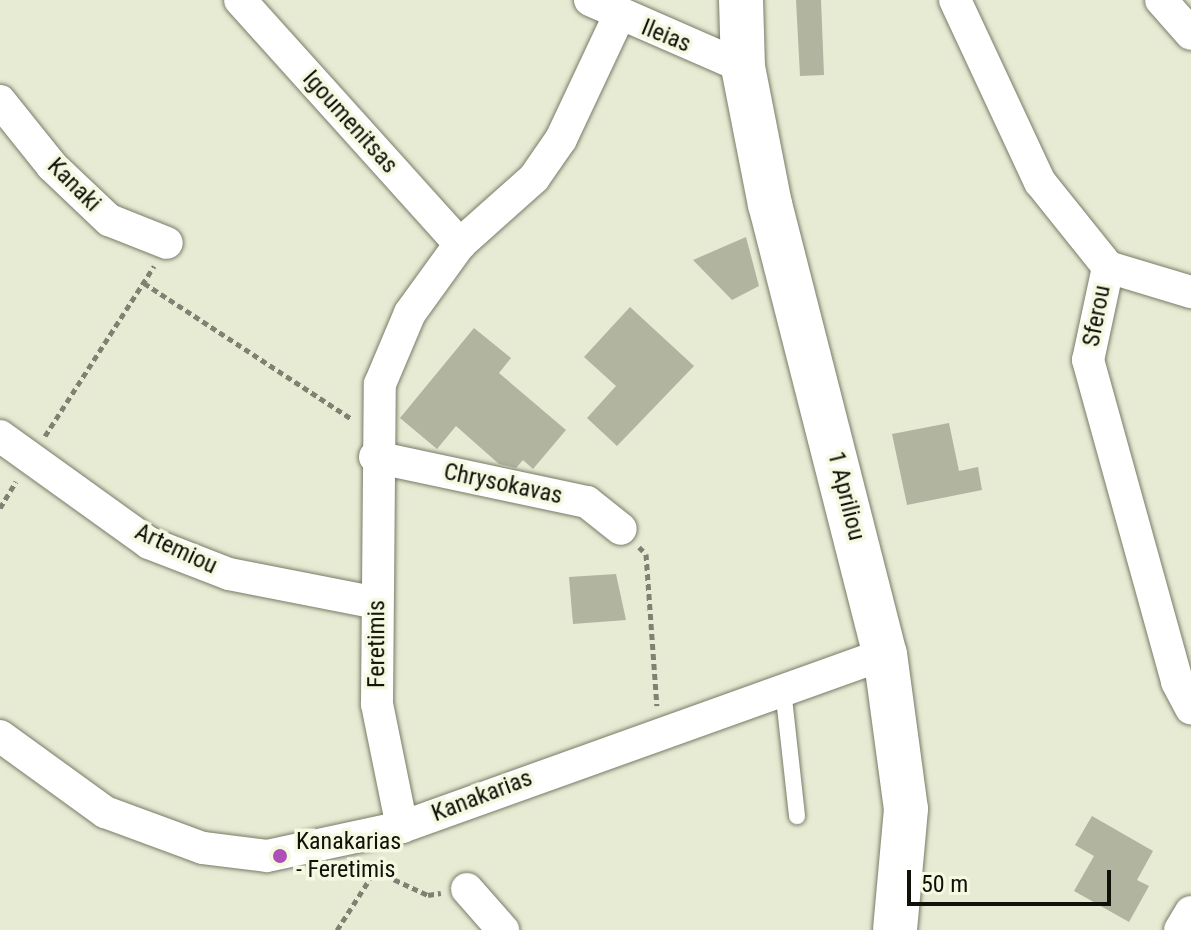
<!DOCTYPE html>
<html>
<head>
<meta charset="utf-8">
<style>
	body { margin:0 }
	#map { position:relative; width:1191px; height:930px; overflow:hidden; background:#e8ebd4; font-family:"Roboto Condensed",sans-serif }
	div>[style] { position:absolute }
	.building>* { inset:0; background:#b1b49e }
	.path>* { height:5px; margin-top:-2.5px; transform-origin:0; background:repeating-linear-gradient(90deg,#7f8172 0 6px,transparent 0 10px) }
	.roads { filter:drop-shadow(0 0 2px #797b67) drop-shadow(0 0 2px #797b67) }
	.lane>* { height:16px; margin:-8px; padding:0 8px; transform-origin:8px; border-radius:8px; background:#fff }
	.street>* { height:32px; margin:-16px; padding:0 16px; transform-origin:16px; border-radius:16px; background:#fff }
	.secondary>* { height:44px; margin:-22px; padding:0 22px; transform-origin:22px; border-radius:22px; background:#fff }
	.dots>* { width:22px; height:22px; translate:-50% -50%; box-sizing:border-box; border:4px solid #f5f9e1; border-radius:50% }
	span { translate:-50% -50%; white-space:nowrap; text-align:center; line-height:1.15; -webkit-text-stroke:7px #f5f9e1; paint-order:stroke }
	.street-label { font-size:24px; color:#101109 }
	.poi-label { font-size:24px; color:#101109 }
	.left { translate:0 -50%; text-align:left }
	.scale { position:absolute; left:907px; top:870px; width:204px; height:36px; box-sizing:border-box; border:4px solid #101109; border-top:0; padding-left:10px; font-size:24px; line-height:28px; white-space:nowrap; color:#101109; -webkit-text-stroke:6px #f5f9e1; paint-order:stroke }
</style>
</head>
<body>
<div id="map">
	<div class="building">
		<i style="clip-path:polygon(796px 0,821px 0,824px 75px,800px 76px)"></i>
		<i style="clip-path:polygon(746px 237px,759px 286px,732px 300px,693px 260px)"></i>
		<i style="clip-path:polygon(630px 307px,694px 366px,617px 446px,587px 418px,616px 386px,584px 357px)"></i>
		<i style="clip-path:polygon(474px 328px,511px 358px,499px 373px,566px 430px,533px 469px,523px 460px,516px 468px,499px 464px,456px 426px,437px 449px,400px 418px)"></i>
		<i style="clip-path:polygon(949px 423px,959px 471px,978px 467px,982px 490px,907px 505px,892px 434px)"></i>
		<i style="clip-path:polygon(616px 574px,626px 620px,573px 624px,569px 577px)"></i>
		<i style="clip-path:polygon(1092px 816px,1153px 851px,1137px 880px,1149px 886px,1129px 922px,1074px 891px,1094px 856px,1075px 845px)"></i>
	</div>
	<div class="path">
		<i style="left:144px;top:283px;width:249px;rotate:33.2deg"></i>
		<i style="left:45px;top:436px;width:202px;rotate:-57.3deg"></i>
		<i style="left:0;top:508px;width:31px;rotate:-59deg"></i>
		<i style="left:639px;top:547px;width:10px;rotate:45deg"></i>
		<i style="left:646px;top:554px;width:152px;rotate:85.9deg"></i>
		<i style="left:376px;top:871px;width:57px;rotate:24.8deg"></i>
		<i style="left:428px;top:895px;width:13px;rotate:-9deg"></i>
		<i style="left:337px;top:930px;width:83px;rotate:-57.3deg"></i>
	</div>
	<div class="roads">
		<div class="lane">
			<i style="left:783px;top:689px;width:128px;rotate:83.7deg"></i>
		</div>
		<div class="street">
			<i style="left:240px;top:0;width:329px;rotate:48deg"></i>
			<i style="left:590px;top:0;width:167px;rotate:23.6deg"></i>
			<i style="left:955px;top:0;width:201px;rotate:65deg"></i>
			<i style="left:1040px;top:182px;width:109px;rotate:51.3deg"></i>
			<i style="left:1161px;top:0;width:45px;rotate:48.6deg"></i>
			<i style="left:0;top:101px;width:83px;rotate:51.3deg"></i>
			<i style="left:52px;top:166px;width:79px;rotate:43.5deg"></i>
			<i style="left:109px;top:220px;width:62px;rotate:21.6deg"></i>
			<i style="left:1108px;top:267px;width:95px;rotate:102.1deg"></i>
			<i style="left:1088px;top:360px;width:334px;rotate:74.5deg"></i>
			<i style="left:1177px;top:682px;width:30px;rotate:62deg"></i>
			<i style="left:1108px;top:267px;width:87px;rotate:16.8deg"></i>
			<i style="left:0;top:436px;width:183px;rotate:35.7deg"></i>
			<i style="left:149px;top:543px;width:86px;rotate:21.2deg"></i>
			<i style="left:229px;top:574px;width:151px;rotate:11.1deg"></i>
			<i style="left:375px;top:457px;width:217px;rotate:12deg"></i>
			<i style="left:587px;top:502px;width:43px;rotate:38.5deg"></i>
			<i style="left:0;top:736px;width:130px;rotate:35.9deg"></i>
			<i style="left:105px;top:812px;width:104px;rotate:20.2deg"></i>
			<i style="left:203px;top:848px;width:64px;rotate:7.1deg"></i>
			<i style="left:267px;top:856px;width:138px;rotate:-12.1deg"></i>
			<i style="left:402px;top:827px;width:513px;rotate:-19.71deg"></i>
			<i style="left:402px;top:827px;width:126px;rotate:-101.5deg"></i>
			<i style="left:377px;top:704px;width:320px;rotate:-89.5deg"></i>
			<i style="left:380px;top:384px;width:77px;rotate:-67.1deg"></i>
			<i style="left:410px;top:313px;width:85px;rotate:-54.1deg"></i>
			<i style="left:460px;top:244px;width:99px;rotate:-41.7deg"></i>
			<i style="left:534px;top:178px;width:47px;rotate:-55.3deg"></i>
			<i style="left:561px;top:139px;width:136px;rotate:-64.8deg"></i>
			<i style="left:467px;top:889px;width:55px;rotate:48.7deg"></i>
			<i style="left:1180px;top:930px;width:21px;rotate:-59deg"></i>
		</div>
		<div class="secondary">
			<i style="left:741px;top:0;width:67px;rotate:88.3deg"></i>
			<i style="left:743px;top:67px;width:140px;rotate:78.9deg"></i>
			<i style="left:770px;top:204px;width:464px;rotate:75.7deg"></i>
			<i style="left:885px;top:654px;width:156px;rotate:82.3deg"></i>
			<i style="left:906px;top:809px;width:121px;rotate:95.2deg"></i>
		</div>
	</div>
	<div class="dots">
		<i style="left:280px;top:856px;background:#ae4fb8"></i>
	</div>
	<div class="street-label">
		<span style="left:666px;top:36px;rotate:22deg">Ileias</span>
		<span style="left:350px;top:122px;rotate:48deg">Igoumenitsas</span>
		<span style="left:74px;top:185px;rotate:45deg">Kanaki</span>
		<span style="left:1097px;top:316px;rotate:-79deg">Sferou</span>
		<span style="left:503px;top:484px;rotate:12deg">Chrysokavas</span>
		<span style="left:846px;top:496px;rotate:76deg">1 Apriliou</span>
		<span style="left:176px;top:549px;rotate:25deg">Artemiou</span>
		<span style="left:377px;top:644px;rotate:-90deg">Feretimis</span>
		<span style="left:482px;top:796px;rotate:-21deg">Kanakarias</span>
	</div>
	<div class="poi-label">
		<span class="left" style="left:296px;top:856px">Kanakarias<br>- Feretimis</span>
	</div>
	<div class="scale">50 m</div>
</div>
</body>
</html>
